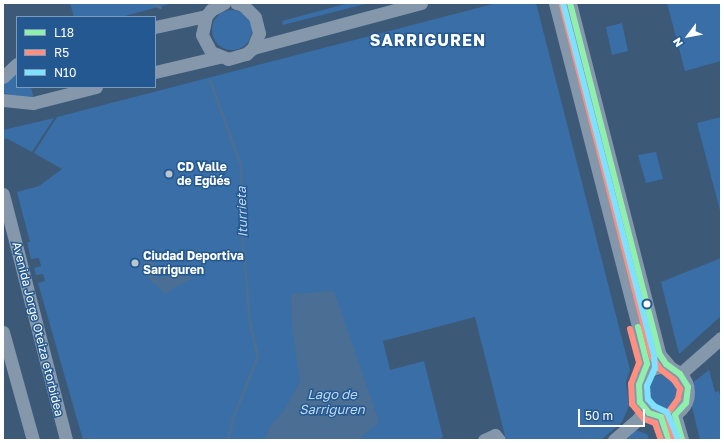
<!DOCTYPE html>
<html>
<head>
<meta charset="utf-8">
<style>
	body { margin:0 }
	#map { position:relative; width:724px; height:443px; overflow:hidden; background:#3c5978; font-family:"Golos Text",sans-serif }
	div>[style] { position:absolute }
	.green>* { inset:0; background:#396fa6 }
	.round { border-radius:50% }
	.water>* { inset:0; background:#4a6e94 }
	.stream>* { height:2.5px; margin:-1.25px; padding:0 1.25px; transform-origin:1.25px; border-radius:1.25px; background:#4a6e94 }
	.minor>* { height:13px; margin:-6.5px; padding:0 6.5px; transform-origin:6.5px; border-radius:6.5px; background:#8497ab }
	.minor>.ring { margin:-6.5px; padding:0; box-sizing:content-box; background:none; border:13px solid #8497ab; border-radius:50% }
	.bus-1>* { height:6px; margin:-3px; padding:0 3px; transform-origin:3px; border-radius:3px; background:#90efad }
	.bus-2>* { height:6px; margin:-3px; padding:0 3px; transform-origin:3px; border-radius:3px; background:#ff8f80 }
	.bus-3>* { height:6px; margin:-3px; padding:0 3px; transform-origin:3px; border-radius:3px; background:#80e0ff }
	.dots>* { width:11px; height:11px; translate:-50% -50%; box-sizing:border-box; border:2px solid #245890; border-radius:50% }
	span { translate:-50% -50%; white-space:nowrap; text-align:center; line-height:1.15; -webkit-text-stroke:3px #245890; paint-order:stroke }
	.poi-label { font-size:12px; color:#fff; font-weight:700 }
	.left { translate:0 -50%; text-align:left }
	.street-label { font-size:12px; color:#fff }
	.water-label { font-size:13px; color:#c1daf3; font-style:italic }
	.district-label { font-size:16px; color:#fff; font-weight:700; letter-spacing:1px }
	.frame { position:absolute; inset:0; border:4px solid #fff; pointer-events:none }
	.legend { position:absolute; left:16px; top:16px; width:140px; height:72px; box-sizing:border-box; background:#245890; border:1px solid #7c9bbc; margin:0; padding:5px 7px; list-style:none; font-size:12px; color:#fff }
	.legend li { display:flex; align-items:center; gap:8px; height:20px }
	.legend b { width:20px; border:1px solid #7c9bbc }
	.north { position:absolute; left:668px; top:16px; width:40px; height:40px; -webkit-text-stroke:3px #245890; paint-order:stroke; rotate:238deg; font-size:11px; font-weight:700; line-height:16px; text-align:center; color:#fff }
	.north::after { content:''; display:block; margin:auto; width:14px; height:18px; background:#fff; clip-path:polygon(50% 0,100% 100%,50% 72%,0 100%) }
	.scale { position:absolute; left:578px; top:409px; width:67px; height:18px; box-sizing:border-box; border:2px solid #fff; border-top:0; padding-left:5px; font-size:12px; line-height:14px; white-space:nowrap; color:#fff; -webkit-text-stroke:3px #245890; paint-order:stroke }
</style>
</head>
<body>
<div id="map">
	<div class="green">
		<i style="clip-path:polygon(70px 3px,173px 3px,121px 17px,74px 17px)"></i>
		<i style="clip-path:polygon(349px 3px,369px 3px,283px 25px,282px 21px)"></i>
		<i style="clip-path:polygon(497px 3px,536px 3px,630px 370px,626px 382px,629px 406px,622px 422px,601px 440px,506px 440px,475px 317px,383px 341px,390px 370px,424px 361px,443px 437px,439px 440px,83px 440px,38px 283px,45px 281px,43px 274px,36px 275px,34px 268px,41px 266px,39px 258px,31px 259px,27px 242px,30px 242px,17px 192px,39px 186px,62px 169px,34px 153px,57px 117px)"></i>
		<i style="clip-path:polygon(560px 3px,564px 3px,651px 341px,647px 341px)"></i>
		<i style="clip-path:polygon(667px 3px,721px 3px,721px 61px,685px 71px)"></i>
		<i class="round" style="left:212px;top:10px;width:40px;height:40px"></i>
		<i style="clip-path:polygon(622px 23px,628px 51px,612px 55px,606px 27px)"></i>
		<i style="clip-path:polygon(17px 70px,17px 87px,31px 87px,34px 99px,3px 93px,3px 84px)"></i>
		<i style="clip-path:polygon(721px 117px,721px 214px,697px 123px)"></i>
		<i style="clip-path:polygon(54px 118px,32px 152px,6px 138px,4px 140px,3px 130px)"></i>
		<i style="clip-path:polygon(656px 152px,663px 179px,646px 183px,638px 155px)"></i>
		<i style="clip-path:polygon(721px 258px,721px 316px,679px 354px,661px 282px)"></i>
		<i style="clip-path:polygon(709px 370px,715px 392px,719px 391px,721px 400px,721px 440px,700px 440px,691px 403px,691px 384px)"></i>
		<i class="round" style="left:646px;top:375px;width:34px;height:34px"></i>
		<i style="clip-path:polygon(635px 430px,647px 434px,649px 440px,624px 440px)"></i>
	</div>
	<div class="water">
		<i style="clip-path:polygon(150px 255px,159px 279px,172px 265px,192px 278px,165px 294px,140px 269px)"></i>
		<i style="clip-path:polygon(334px 291px,379px 422px,358px 440px,265px 440px,268px 429px,285px 409px,300px 381px,292px 326px,291px 294px)"></i>
	</div>
	<div class="stream">
		<i style="left:153px;top:3px;width:8px;rotate:30deg"></i>
		<i style="left:210px;top:80px;width:90px;rotate:70deg"></i>
		<i style="left:241px;top:165px;width:68px;rotate:89.2deg"></i>
		<i style="left:242px;top:233px;width:89px;rotate:84.9deg"></i>
		<i style="left:250px;top:322px;width:35px;rotate:77deg"></i>
		<i style="left:258px;top:356px;width:65px;rotate:111.8deg"></i>
		<i style="left:234px;top:416px;width:25px;rotate:104deg"></i>
	</div>
	<div class="minor">
		<i style="left:224px;top:3px;width:15px;rotate:152deg"></i>
		<i style="left:211px;top:10px;width:8px;rotate:130deg"></i>
		<i style="left:206px;top:16px;width:19px;rotate:102deg"></i>
		<i style="left:202px;top:35px;width:19px;rotate:62deg"></i>
		<i style="left:211px;top:52px;width:18px;rotate:22deg"></i>
		<i style="left:228px;top:59px;width:19px;rotate:-16deg"></i>
		<i style="left:246px;top:54px;width:9px;rotate:-41deg"></i>
		<i style="left:253px;top:48px;width:16px;rotate:-68deg"></i>
		<i style="left:259px;top:33px;width:16px;rotate:-104deg"></i>
		<i style="left:255px;top:17px;width:17px;rotate:-135deg"></i>
		<i style="left:243px;top:5px;width:7px;rotate:-164deg"></i>
		<i style="left:555px;top:3px;width:366px;rotate:75.6deg"></i>
		<i style="left:646px;top:358px;width:18px;rotate:96deg"></i>
		<i style="left:570px;top:3px;width:363px;rotate:75.7deg"></i>
		<i style="left:660px;top:355px;width:17px;rotate:50deg"></i>
		<i style="left:155px;top:27px;width:52px;rotate:-12.2deg"></i>
		<i style="left:253px;top:48px;width:174px;rotate:-15deg"></i>
		<i style="left:155px;top:72px;width:66px;rotate:-13.2deg"></i>
		<i style="left:3px;top:77px;width:19px;rotate:-43deg"></i>
		<i style="left:3px;top:100px;width:30px;rotate:6deg"></i>
		<i style="left:33px;top:103px;width:65px;rotate:-14.3deg"></i>
		<i style="left:3px;top:194px;width:254px;rotate:75.6deg"></i>
		<i style="left:3px;top:332px;width:112px;rotate:74.5deg"></i>
		<i class="ring" style="left:638px;top:367px;width:37px;height:37px"></i>
		<i style="left:680px;top:374px;width:55px;rotate:-41.3deg"></i>
		<i style="left:675px;top:415px;width:26px;rotate:74deg"></i>
		<i style="left:661px;top:417px;width:24px;rotate:71deg"></i>
		<i style="left:484px;top:440px;width:12px;rotate:-24deg"></i>
		<i style="left:495px;top:435px;width:6px;rotate:51deg"></i>
		<i style="left:614px;top:440px;width:32px;rotate:-41deg"></i>
		<i style="left:638px;top:419px;width:12px;rotate:-55deg"></i>
	</div>
	<div class="bus-1">
		<i style="left:570px;top:3px;width:363px;rotate:75.7deg"></i>
		<i style="left:660px;top:355px;width:11px;rotate:56deg"></i>
		<i style="left:666px;top:364px;width:17px;rotate:36deg"></i>
		<i style="left:680px;top:374px;width:15px;rotate:58deg"></i>
		<i style="left:688px;top:387px;width:16px;rotate:97deg"></i>
		<i style="left:686px;top:403px;width:16px;rotate:133deg"></i>
		<i style="left:675px;top:415px;width:26px;rotate:74deg"></i>
		<i style="left:638px;top:327px;width:38px;rotate:76deg"></i>
		<i style="left:647px;top:364px;width:22px;rotate:111deg"></i>
		<i style="left:639px;top:385px;width:17px;rotate:87deg"></i>
		<i style="left:640px;top:402px;width:14px;rotate:51deg"></i>
		<i style="left:649px;top:413px;width:13px;rotate:18deg"></i>
		<i style="left:661px;top:417px;width:24px;rotate:71deg"></i>
	</div>
	<div class="bus-2">
		<i style="left:562px;top:5px;width:363px;rotate:75.7deg"></i>
		<i style="left:652px;top:357px;width:14px;rotate:56deg"></i>
		<i style="left:660px;top:369px;width:18px;rotate:38deg"></i>
		<i style="left:674px;top:380px;width:11px;rotate:56deg"></i>
		<i style="left:680px;top:389px;width:10px;rotate:101deg"></i>
		<i style="left:678px;top:399px;width:19px;rotate:126deg"></i>
		<i style="left:667px;top:414px;width:27px;rotate:75deg"></i>
		<i style="left:630px;top:329px;width:35px;rotate:75deg"></i>
		<i style="left:639px;top:363px;width:22px;rotate:111deg"></i>
		<i style="left:631px;top:384px;width:20px;rotate:87deg"></i>
		<i style="left:632px;top:404px;width:19px;rotate:51deg"></i>
		<i style="left:644px;top:419px;width:12px;rotate:20deg"></i>
		<i style="left:655px;top:423px;width:18px;rotate:71deg"></i>
	</div>
	<div class="bus-3">
		<i style="left:563px;top:3px;width:365px;rotate:75.5deg"></i>
		<i style="left:654px;top:356px;width:12px;rotate:85deg"></i>
		<i style="left:655px;top:368px;width:20px;rotate:114deg"></i>
		<i style="left:647px;top:386px;width:13px;rotate:86deg"></i>
		<i style="left:648px;top:399px;width:9px;rotate:49deg"></i>
		<i style="left:654px;top:406px;width:14px;rotate:25deg"></i>
		<i style="left:667px;top:412px;width:27px;rotate:68deg"></i>
	</div>
	<div class="dots">
		<i style="left:169px;top:174px;background:#bbc5d0"></i>
		<i style="left:135px;top:263px;background:#bbc5d0"></i>
		<i style="left:647px;top:304px;background:#fff"></i>
	</div>
	<div class="poi-label">
		<span class="left" style="left:177px;top:174px">CD Valle<br>de Egüés</span>
		<span class="left" style="left:143px;top:263px">Ciudad Deportiva<br>Sarriguren</span>
	</div>
	<div class="street-label">
		<span style="left:38px;top:329px;rotate:76deg">Avenida Jorge Oteiza etorbidea</span>
	</div>
	<div class="water-label">
		<span style="left:242px;top:212px;rotate:-92deg">Iturrieta</span>
		<span style="left:332px;top:402px">Lago de<br>Sarriguren</span>
	</div>
	<div class="district-label">
		<span style="left:428px;top:40px">SARRIGUREN</span>
	</div>
	<div class="frame"></div>
	<ul class="legend">
	<li><b style="height:5px;background:#90efad"></b>L18</li>
	<li><b style="height:5px;background:#ff8f80"></b>R5</li>
	<li><b style="height:5px;background:#80e0ff"></b>N10</li>
	</ul>
	<div class="north">N</div>
	<div class="scale">50 m</div>
</div>
</body>
</html>
